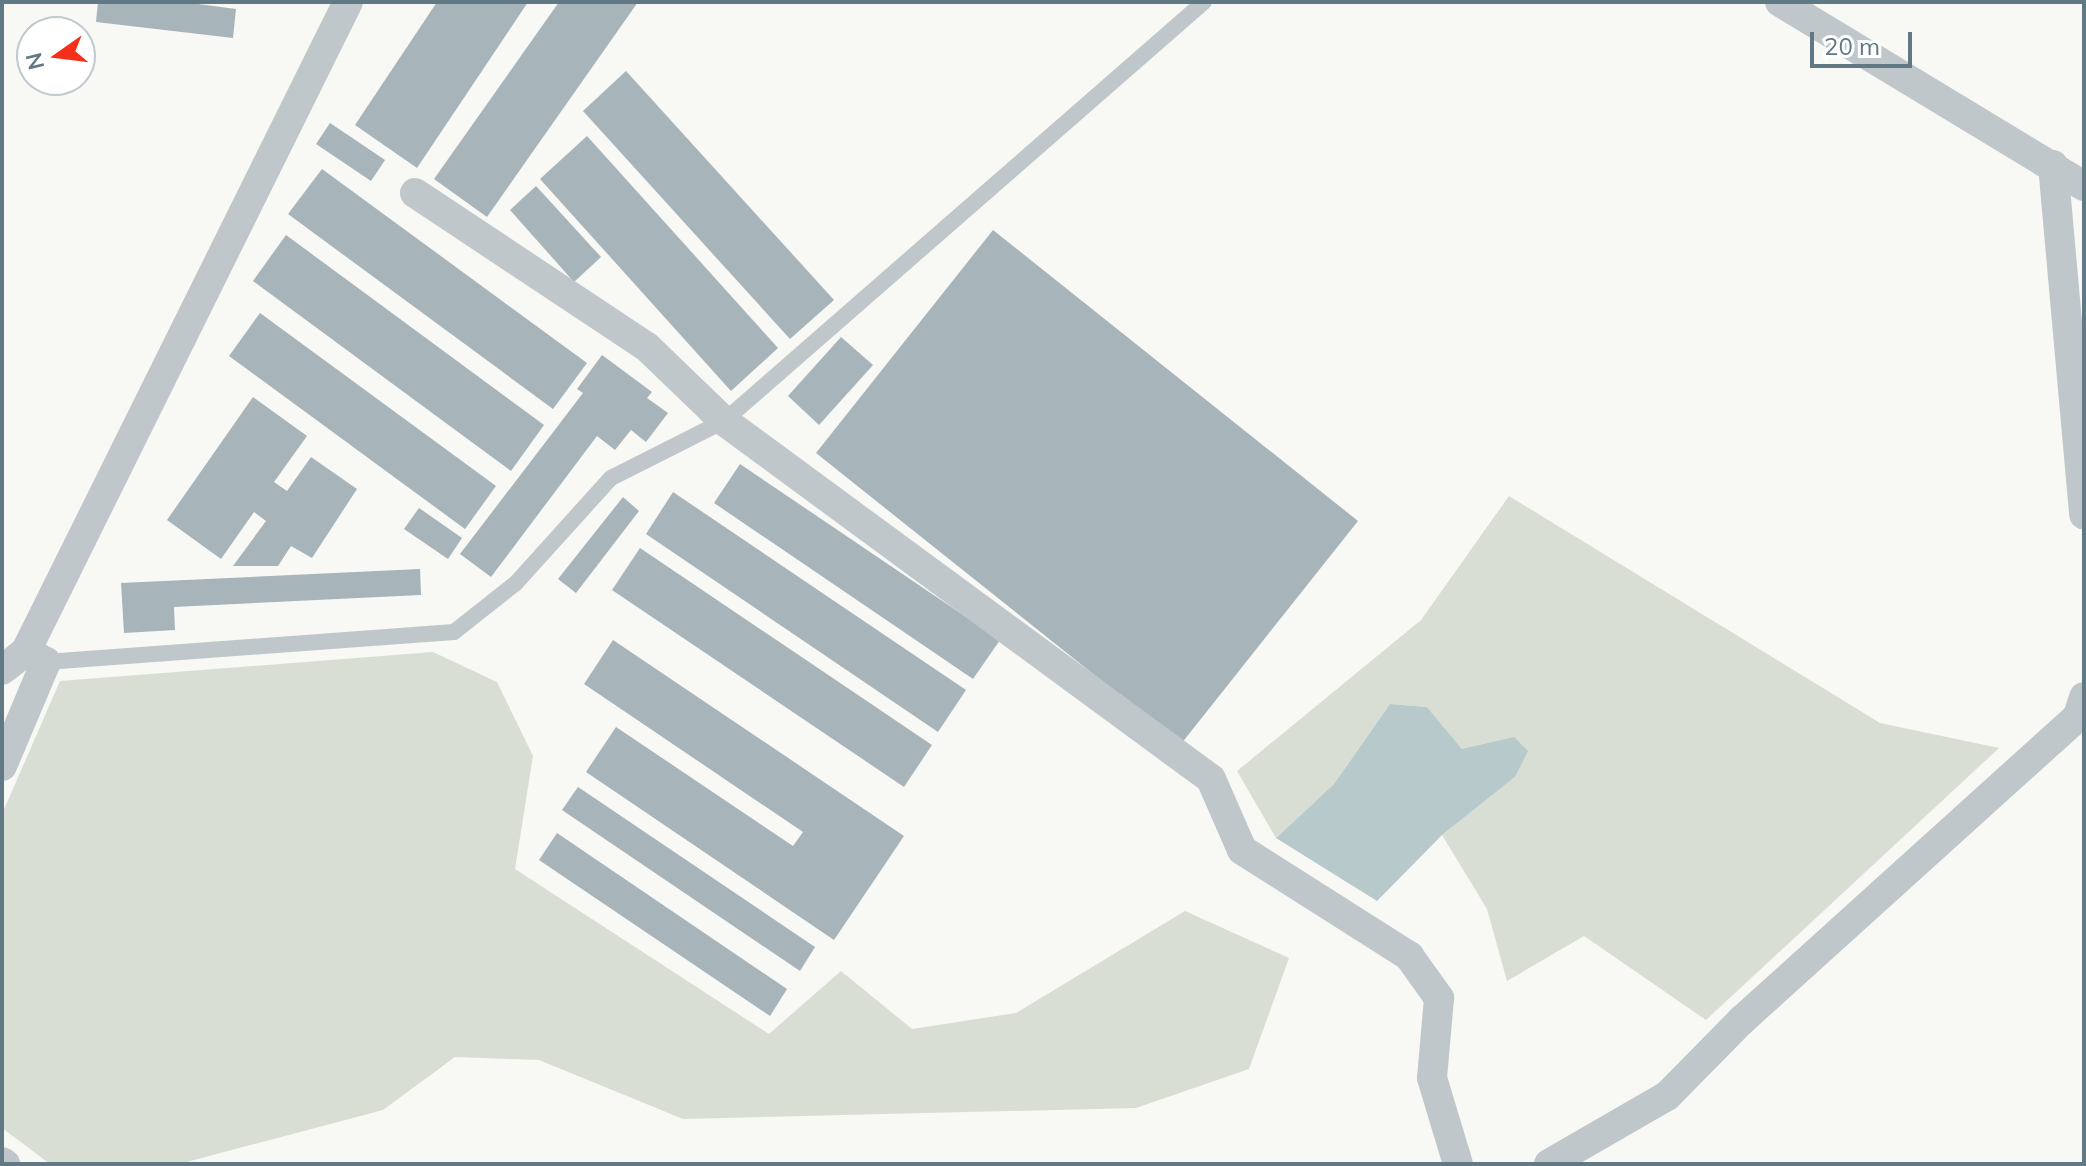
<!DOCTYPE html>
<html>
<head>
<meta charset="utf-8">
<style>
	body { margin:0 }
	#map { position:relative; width:2086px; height:1166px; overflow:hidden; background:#f8f8f5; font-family:Mulish,sans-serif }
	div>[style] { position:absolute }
	.green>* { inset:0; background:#d9ded4 }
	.water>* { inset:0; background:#b7c9cb }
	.building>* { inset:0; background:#a7b4b9 }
	.service>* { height:16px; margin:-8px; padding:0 8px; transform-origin:8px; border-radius:8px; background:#c0c7ca }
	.minor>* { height:30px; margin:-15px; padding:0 15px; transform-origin:15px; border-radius:15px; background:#c0c7ca }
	span { translate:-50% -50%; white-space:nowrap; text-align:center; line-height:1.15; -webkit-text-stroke:8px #fff; paint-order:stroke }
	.frame { position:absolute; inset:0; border:4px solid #607984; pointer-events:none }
	.north { position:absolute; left:16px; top:16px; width:80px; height:80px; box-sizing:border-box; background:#fff; border:2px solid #bfc9ce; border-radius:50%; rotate:256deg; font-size:22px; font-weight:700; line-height:32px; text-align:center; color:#607984 }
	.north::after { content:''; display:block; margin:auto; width:28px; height:36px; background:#f52f19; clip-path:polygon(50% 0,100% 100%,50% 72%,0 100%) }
	.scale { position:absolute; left:1810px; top:32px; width:102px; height:36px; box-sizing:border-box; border:4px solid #607984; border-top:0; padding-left:10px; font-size:24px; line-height:28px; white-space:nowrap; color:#607984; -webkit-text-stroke:6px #fff; paint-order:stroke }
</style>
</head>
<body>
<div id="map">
	<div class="green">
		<i style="clip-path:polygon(1509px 496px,1880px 723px,1999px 748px,1706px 1020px,1584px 936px,1507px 981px,1487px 909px,1442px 835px,1515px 777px,1462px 749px,1427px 707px,1390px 704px,1334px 784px,1276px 838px,1237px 771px,1421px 620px)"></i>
		<i style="clip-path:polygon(433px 652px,497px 682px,533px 756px,515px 869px,769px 1034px,841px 971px,912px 1029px,1016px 1013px,1185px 911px,1289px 958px,1249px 1069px,1136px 1108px,683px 1119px,539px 1060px,455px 1057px,383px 1110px,179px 1164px,50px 1164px,2px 1128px,2px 814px,60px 681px)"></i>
	</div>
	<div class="water">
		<i style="clip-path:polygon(1390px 704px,1427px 707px,1462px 749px,1514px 737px,1528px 751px,1515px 777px,1442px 835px,1377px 901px,1276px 838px,1334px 784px)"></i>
	</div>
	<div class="building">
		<i style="clip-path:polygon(98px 2px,183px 2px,236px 9px,233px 38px,96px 22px)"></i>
		<i style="clip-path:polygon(437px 2px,528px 2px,417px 168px,355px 125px)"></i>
		<i style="clip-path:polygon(559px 2px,638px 2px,487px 217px,434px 179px)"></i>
		<i style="clip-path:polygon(626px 71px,834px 300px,790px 339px,583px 111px)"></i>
		<i style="clip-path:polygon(330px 123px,385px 160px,371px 181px,316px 144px)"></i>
		<i style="clip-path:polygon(587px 136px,778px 348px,731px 391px,540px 179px)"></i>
		<i style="clip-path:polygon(322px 169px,587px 363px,553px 409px,288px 214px)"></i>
		<i style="clip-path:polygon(536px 186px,601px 257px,574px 282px,510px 210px)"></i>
		<i style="clip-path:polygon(993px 230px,1358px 521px,1181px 744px,816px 453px)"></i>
		<i style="clip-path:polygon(286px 235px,544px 425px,511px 471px,253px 281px)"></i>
		<i style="clip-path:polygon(260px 313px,496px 486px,465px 529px,229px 356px)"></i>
		<i style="clip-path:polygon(841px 337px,873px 365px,819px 425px,788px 396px)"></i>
		<i style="clip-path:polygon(602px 355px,652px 392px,647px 398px,668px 413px,646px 442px,631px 430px,615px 450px,597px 436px,491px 577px,460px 554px,583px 393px,577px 389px)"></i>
		<i style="clip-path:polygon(253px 397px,307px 436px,274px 482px,287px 491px,311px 457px,357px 489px,312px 558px,291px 546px,278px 566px,233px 566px,266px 521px,254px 512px,221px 559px,167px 520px)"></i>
		<i style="clip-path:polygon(740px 464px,1000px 640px,973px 679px,714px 503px)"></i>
		<i style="clip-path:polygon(673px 492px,966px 690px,938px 732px,646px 534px)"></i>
		<i style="clip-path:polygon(623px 497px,639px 511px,576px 593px,558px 579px)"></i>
		<i style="clip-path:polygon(419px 508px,462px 538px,448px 559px,404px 529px)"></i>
		<i style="clip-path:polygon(640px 548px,932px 745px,904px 787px,612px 590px)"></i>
		<i style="clip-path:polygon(420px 569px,421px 595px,174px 607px,175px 630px,124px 633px,121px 583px)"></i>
		<i style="clip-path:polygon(613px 640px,904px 836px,834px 940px,586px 772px,616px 727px,793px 846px,803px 832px,584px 684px)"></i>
		<i style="clip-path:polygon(578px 787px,815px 947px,800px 971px,562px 810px)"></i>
		<i style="clip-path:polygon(557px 833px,787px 989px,770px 1016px,539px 860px)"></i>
	</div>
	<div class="service">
		<i style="left:46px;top:662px;width:409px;rotate:-4.2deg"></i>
		<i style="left:454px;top:632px;width:79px;rotate:-38.3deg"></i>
		<i style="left:516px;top:583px;width:142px;rotate:-47.9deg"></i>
		<i style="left:611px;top:478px;width:127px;rotate:-26.8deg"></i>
		<i style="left:724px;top:421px;width:637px;rotate:-41.12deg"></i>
	</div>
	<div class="minor">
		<i style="left:1780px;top:2px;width:355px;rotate:31.2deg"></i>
		<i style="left:2053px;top:165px;width:351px;rotate:84.9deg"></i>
		<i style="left:415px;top:193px;width:278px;rotate:33.6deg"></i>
		<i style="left:647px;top:347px;width:107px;rotate:43.9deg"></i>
		<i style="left:724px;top:421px;width:604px;rotate:36.32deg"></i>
		<i style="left:1211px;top:779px;width:77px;rotate:66.4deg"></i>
		<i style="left:1242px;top:850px;width:198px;rotate:32.4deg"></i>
		<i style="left:1409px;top:956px;width:52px;rotate:54.5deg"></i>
		<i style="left:1439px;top:998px;width:80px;rotate:95deg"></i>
		<i style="left:1432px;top:1078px;width:90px;rotate:73.2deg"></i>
		<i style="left:2px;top:670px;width:31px;rotate:-38deg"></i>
		<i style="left:26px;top:651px;width:724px;rotate:-63.61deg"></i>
		<i style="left:2px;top:766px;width:113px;rotate:-67.1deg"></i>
		<i style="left:46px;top:662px;width:23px;rotate:-151deg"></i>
		<i style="left:2px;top:1162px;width:4px;rotate:34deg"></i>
		<i style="left:1549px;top:1164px;width:136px;rotate:-30deg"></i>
		<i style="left:1667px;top:1096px;width:107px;rotate:-45.4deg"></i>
		<i style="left:1742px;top:1020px;width:453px;rotate:-42.1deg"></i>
		<i style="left:2078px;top:716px;width:20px;rotate:-72deg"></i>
	</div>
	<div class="frame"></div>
	<div class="north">N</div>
	<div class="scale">20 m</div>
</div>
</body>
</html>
